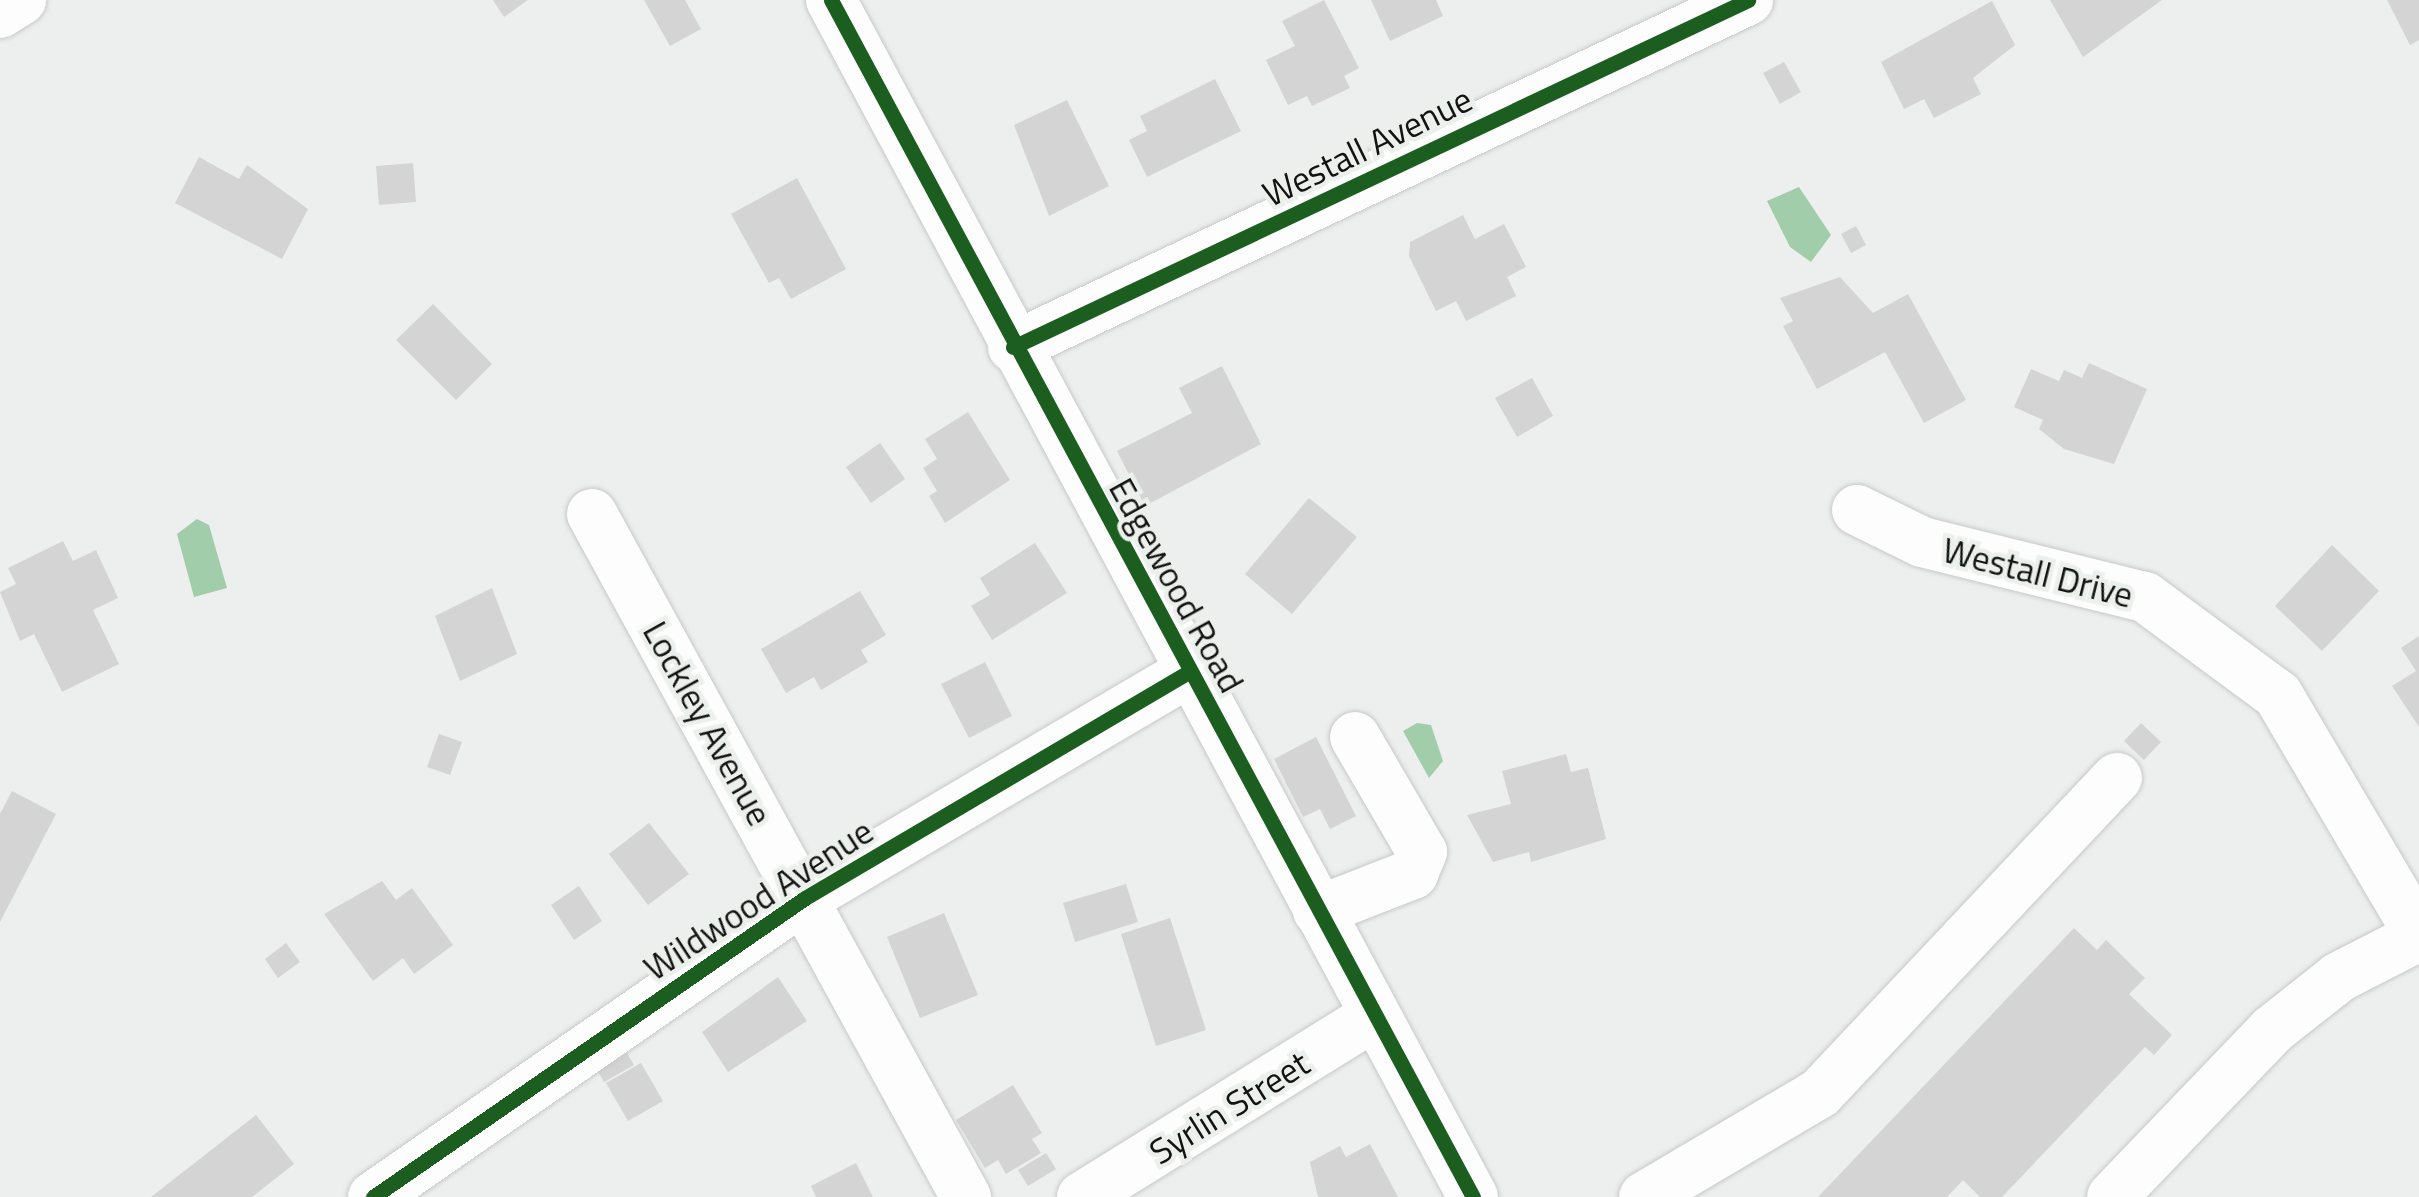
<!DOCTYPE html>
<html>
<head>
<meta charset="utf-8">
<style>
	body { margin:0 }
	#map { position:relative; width:2419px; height:1197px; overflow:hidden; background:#edefee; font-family:"Titillium Web",sans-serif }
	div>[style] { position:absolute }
	.water>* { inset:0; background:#a1cdab }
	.building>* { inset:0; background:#d3d4d3 }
	.roads { filter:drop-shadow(0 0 2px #c7c9c8) drop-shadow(0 0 2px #c7c9c8) }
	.minor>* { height:50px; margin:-25px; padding:0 25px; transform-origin:25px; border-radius:25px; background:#fcfdfc }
	.cycleway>* { height:15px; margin:-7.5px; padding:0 7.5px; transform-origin:7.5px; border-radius:7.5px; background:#1b5e20 }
	span { translate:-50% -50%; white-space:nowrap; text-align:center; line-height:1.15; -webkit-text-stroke:9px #ecf0ed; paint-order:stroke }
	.street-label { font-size:35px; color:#111211 }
</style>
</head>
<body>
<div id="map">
	<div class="water">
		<i style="clip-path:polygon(1799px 187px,1831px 235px,1811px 262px,1790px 247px,1767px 201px)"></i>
		<i style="clip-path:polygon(197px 519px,209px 525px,227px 588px,194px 597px,177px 534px)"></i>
		<i style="clip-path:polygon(1417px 723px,1431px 725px,1443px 761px,1429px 778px,1403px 731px)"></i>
	</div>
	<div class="building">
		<i style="clip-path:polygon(493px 0,528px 0,504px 17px)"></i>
		<i style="clip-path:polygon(644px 0,685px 0,701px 29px,670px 46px)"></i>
		<i style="clip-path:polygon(1324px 0,1359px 68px,1344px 76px,1350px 88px,1312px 106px,1307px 96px,1288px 105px,1266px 60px,1295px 46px,1282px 21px)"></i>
		<i style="clip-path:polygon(1371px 0,1436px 0,1443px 16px,1390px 41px)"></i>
		<i style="clip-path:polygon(2050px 0,2162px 0,2083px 57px)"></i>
		<i style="clip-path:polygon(2387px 0,2419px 0,2419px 40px,2410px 45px)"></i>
		<i style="clip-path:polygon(1992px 1px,2015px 45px,1973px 78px,1981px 94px,1934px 118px,1924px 99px,1904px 109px,1881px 62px)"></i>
		<i style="clip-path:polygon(1784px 62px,1801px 92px,1780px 104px,1763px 73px)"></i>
		<i style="clip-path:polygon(1215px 79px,1241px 131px,1147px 177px,1129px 140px,1147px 131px,1140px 116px)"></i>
		<i style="clip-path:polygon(1067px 100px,1109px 186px,1049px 216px,1014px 125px)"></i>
		<i style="clip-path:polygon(199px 157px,239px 179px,247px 165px,308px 209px,282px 259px,175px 203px)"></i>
		<i style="clip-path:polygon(413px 163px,416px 202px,379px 205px,376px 166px)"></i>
		<i style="clip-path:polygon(797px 178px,846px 269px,791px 299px,779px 278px,769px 283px,731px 214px)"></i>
		<i style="clip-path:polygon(1463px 215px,1475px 239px,1504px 224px,1526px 267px,1507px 277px,1516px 296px,1466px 321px,1456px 301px,1436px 311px,1409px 256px,1410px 242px)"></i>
		<i style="clip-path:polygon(1856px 226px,1866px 245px,1851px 253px,1841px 234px)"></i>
		<i style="clip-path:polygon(1840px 277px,1873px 313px,1908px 294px,1966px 400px,1924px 423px,1885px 352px,1817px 389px,1783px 326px,1793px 321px,1780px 298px)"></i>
		<i style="clip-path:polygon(433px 304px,492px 364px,456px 400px,396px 340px)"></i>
		<i style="clip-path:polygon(2089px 363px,2147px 389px,2114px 464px,2064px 449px,2039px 429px,2043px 420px,2014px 407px,2031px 369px,2059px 381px,2064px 370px,2082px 378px)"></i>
		<i style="clip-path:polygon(1222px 366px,1261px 444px,1145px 506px,1117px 451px,1192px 413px,1179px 388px)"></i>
		<i style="clip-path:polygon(1532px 378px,1553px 416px,1517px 437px,1495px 398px)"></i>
		<i style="clip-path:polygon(968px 412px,1010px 480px,945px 523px,929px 496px,937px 491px,923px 468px,937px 459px,925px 439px)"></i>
		<i style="clip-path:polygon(880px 443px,905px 479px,871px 503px,846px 467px)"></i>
		<i style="clip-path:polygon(1309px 498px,1357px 537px,1292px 614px,1245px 574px)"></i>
		<i style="clip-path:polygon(63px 541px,73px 561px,96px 550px,118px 598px,93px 610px,119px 664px,62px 692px,34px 634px,20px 641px,0 592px,16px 584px,8px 568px)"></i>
		<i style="clip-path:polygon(1035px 543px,1067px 593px,992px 640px,971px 606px,990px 595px,980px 578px)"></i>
		<i style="clip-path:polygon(2332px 545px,2379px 591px,2322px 651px,2275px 606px)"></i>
		<i style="clip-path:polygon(492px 588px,517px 654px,460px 681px,435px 616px)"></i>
		<i style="clip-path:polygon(860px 591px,886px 635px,861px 650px,868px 662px,821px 690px,814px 677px,786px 693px,761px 649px)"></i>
		<i style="clip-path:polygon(2419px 636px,2419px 727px,2392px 686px,2416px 671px,2401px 648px)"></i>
		<i style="clip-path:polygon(985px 662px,1012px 716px,969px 738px,941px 684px)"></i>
		<i style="clip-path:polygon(2141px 723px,2161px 742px,2144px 760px,2124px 741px)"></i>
		<i style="clip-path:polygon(439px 734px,462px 742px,450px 775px,427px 767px)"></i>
		<i style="clip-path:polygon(1316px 737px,1356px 816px,1330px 829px,1320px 809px,1303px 817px,1274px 759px)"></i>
		<i style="clip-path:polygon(1566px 754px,1571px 772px,1588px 768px,1606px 839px,1531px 862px,1529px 852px,1493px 862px,1467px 815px,1511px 804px,1502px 771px)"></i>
		<i style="clip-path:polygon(12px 791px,56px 814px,0 922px,0 814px)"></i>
		<i style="clip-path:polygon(649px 823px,689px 874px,648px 905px,609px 854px)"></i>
		<i style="clip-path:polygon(382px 881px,396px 900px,412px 888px,453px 945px,414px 974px,403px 958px,373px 981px,324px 914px)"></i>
		<i style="clip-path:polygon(1126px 884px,1138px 922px,1075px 942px,1063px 903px)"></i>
		<i style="clip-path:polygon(579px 886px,602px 921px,574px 940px,551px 905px)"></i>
		<i style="clip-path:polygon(944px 913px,978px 995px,920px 1018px,887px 937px)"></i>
		<i style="clip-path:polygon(1170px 918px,1206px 1030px,1156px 1046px,1121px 934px)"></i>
		<i style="clip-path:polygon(2074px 928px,2097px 950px,2106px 940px,2145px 978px,2129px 994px,2172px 1035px,2154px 1055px,2145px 1047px,2002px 1197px,1980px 1197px,1963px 1180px,1947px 1197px,1818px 1197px)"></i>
		<i style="clip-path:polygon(286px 943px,300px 962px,278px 978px,265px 959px)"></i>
		<i style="clip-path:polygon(778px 977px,807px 1021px,728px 1072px,702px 1032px)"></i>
		<i style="clip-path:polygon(627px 1053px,634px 1065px,604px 1082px,597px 1070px)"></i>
		<i style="clip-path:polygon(641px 1063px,663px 1101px,628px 1121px,606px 1083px)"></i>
		<i style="clip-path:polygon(1013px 1085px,1042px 1133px,1032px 1139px,1041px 1153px,1006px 1174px,998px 1160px,985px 1168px,956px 1120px)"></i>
		<i style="clip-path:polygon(256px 1115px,294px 1164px,252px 1197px,151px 1197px)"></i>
		<i style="clip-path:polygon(1370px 1144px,1398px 1197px,1318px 1197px,1310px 1162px,1340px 1146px,1346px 1157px)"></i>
		<i style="clip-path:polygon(1046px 1153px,1056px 1169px,1028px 1186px,1018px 1170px)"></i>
		<i style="clip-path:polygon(856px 1163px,873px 1197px,816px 1197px,811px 1186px)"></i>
	</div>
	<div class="roads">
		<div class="minor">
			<i style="left:831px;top:0;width:1358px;rotate:61.79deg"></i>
			<i style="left:0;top:13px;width:25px;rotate:-32deg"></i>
			<i style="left:1013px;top:347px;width:813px;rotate:-25.27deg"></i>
			<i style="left:1857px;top:510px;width:72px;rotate:26.2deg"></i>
			<i style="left:1922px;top:542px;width:230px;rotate:13.9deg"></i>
			<i style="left:2145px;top:597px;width:165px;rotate:36.4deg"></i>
			<i style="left:2278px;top:695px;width:277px;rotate:59.5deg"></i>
			<i style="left:592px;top:514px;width:779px;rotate:61.3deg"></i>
			<i style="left:1318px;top:911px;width:102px;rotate:-21.3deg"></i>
			<i style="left:1413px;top:874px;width:24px;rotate:-68deg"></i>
			<i style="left:1422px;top:852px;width:133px;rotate:-120.2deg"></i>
			<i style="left:373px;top:1197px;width:525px;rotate:-34.69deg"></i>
			<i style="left:805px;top:898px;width:447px;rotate:-30.5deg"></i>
			<i style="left:1082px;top:1197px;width:344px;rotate:-31.8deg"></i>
			<i style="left:1644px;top:1197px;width:204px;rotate:-30.6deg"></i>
			<i style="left:1820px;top:1093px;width:433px;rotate:-46.7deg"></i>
			<i style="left:2112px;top:1197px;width:231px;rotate:-46.2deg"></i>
			<i style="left:2272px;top:1030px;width:85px;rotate:-38.3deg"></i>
			<i style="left:2339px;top:977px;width:90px;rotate:-27.1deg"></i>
		</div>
	</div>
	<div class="cycleway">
		<i style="left:831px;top:0;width:1358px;rotate:61.79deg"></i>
		<i style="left:1013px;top:347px;width:813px;rotate:-25.27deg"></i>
		<i style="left:373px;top:1197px;width:525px;rotate:-34.69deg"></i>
		<i style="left:805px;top:898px;width:447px;rotate:-30.5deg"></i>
	</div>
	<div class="street-label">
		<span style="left:1367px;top:146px;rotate:-26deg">Westall Avenue</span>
		<span style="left:2038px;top:572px;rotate:14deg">Westall Drive</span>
		<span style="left:1177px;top:585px;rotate:61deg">Edgewood Road</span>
		<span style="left:708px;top:723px;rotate:61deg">Lockley Avenue</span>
		<span style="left:758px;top:899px;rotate:-33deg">Wildwood Avenue</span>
		<span style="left:1229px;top:1107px;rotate:-32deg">Syrlin Street</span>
	</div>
</div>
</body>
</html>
